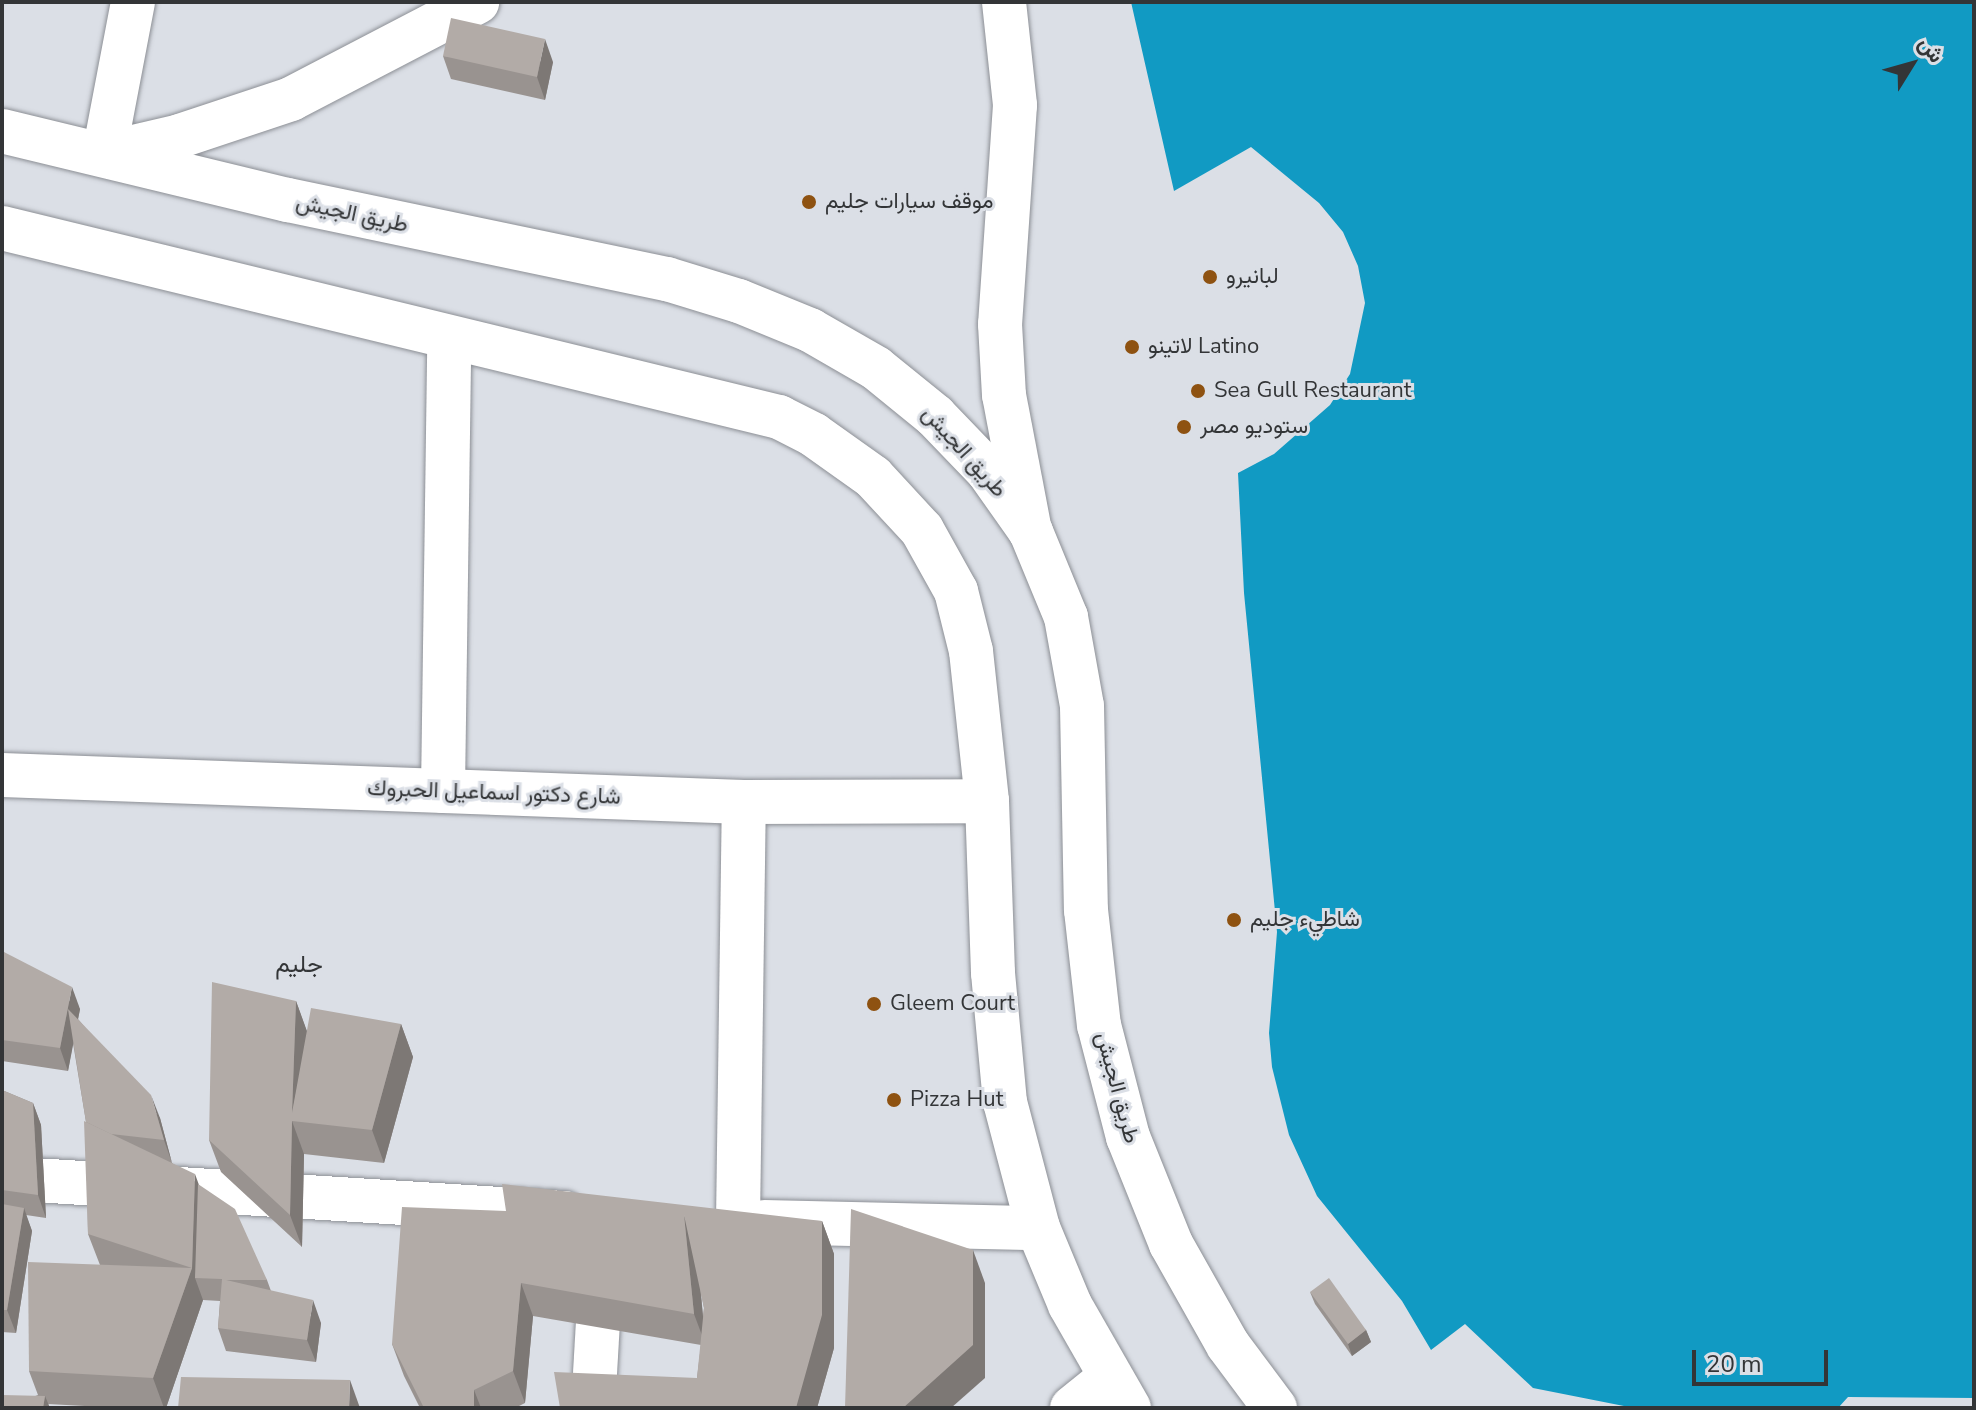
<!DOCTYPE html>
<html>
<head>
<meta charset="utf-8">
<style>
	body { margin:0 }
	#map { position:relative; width:1976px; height:1410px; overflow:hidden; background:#dbdfe6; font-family:"Nunito Sans",Vazirmatn,sans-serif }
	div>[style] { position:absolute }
	.water>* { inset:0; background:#119ac3 }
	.roads { filter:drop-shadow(0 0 2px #8c8f95) drop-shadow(0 0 2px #8c8f95) }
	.minor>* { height:44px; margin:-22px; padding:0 22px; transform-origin:22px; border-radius:22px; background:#fff }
	.highway>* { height:44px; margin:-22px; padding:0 22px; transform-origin:22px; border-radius:22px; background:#fff }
	.wall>* { inset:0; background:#999390 }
	.shaded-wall>* { inset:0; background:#7d7875 }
	.building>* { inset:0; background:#b2aba7 }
	.dots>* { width:22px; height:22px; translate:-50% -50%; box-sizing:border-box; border:4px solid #dbdfe6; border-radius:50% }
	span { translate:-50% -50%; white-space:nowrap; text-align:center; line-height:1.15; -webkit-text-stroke:6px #dbdfe6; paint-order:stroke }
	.poi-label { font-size:22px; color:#333537 }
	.left { translate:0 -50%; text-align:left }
	.street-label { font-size:22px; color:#333537 }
	.neighbourhood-label { font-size:24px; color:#333537 }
	.frame { position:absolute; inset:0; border:4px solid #333537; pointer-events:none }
	.north { position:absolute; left:1872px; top:24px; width:80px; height:80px; -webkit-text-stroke:6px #dbdfe6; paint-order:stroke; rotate:53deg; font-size:22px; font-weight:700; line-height:32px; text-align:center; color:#333537 }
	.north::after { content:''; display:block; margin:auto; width:28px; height:36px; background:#333537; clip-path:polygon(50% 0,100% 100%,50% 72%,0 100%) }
	.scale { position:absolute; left:1692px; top:1350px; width:136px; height:36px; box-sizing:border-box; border:4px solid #333537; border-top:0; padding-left:10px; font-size:24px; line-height:28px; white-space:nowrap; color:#333537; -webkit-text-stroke:6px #dbdfe6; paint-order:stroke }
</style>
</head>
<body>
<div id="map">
	<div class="water">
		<i style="clip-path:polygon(1131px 2px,1974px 2px,1974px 1398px,1848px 1397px,1838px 1408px,1634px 1408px,1533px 1388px,1465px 1324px,1431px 1350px,1402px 1301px,1317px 1196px,1289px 1135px,1272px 1067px,1269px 1033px,1277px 932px,1244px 593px,1238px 473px,1274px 454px,1330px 405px,1350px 374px,1365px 303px,1358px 266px,1343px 232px,1319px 203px,1251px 147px,1174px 191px)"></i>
	</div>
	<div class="roads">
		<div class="minor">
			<i style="left:133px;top:2px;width:155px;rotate:100.8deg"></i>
			<i style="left:104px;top:154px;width:78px;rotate:-13.3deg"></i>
			<i style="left:180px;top:136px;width:117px;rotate:-18.4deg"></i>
			<i style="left:291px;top:99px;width:210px;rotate:-27.5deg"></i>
			<i style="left:1004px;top:2px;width:104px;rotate:83.9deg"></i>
			<i style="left:1015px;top:105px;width:220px;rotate:93.9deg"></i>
			<i style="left:1000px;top:324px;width:71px;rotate:86.8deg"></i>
			<i style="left:1004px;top:395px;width:138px;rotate:79.2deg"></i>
			<i style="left:2px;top:775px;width:742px;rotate:2.08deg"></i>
			<i style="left:744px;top:802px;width:243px;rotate:-0.2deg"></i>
			<i style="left:443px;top:791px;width:453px;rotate:-89.2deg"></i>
			<i style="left:2px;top:1178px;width:563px;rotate:3.56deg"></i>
			<i style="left:738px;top:1221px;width:419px;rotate:-89.2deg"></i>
			<i style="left:764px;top:1222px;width:274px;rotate:1.3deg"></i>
			<i style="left:593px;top:1408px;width:138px;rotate:-86.7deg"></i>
			<i style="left:1072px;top:1408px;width:46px;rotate:-38.9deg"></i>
		</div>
		<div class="highway">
			<i style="left:2px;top:131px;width:294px;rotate:13.6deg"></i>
			<i style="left:288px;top:200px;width:387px;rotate:11.8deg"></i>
			<i style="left:667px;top:279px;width:75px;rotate:17deg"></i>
			<i style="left:739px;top:301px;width:77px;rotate:22.2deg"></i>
			<i style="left:810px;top:330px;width:76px;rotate:29.9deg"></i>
			<i style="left:876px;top:368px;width:76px;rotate:39.1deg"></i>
			<i style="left:935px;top:416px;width:76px;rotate:46.1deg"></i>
			<i style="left:988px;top:471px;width:75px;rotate:54.8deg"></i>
			<i style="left:1031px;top:532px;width:92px;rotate:67.6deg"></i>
			<i style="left:1066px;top:617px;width:90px;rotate:79.8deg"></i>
			<i style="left:1082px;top:706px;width:204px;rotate:88.9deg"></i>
			<i style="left:1086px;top:910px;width:116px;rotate:83.6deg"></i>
			<i style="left:1099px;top:1025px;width:116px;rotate:75.5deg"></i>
			<i style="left:1128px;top:1137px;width:115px;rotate:68.1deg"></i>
			<i style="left:1171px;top:1244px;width:116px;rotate:60.6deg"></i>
			<i style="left:1228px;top:1345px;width:79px;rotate:53.3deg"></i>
			<i style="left:2px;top:228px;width:800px;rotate:13.67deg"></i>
			<i style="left:779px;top:417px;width:39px;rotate:27deg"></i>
			<i style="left:814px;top:435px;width:72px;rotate:35.4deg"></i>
			<i style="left:873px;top:477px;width:72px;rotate:47.2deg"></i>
			<i style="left:922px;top:530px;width:70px;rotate:60.9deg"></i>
			<i style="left:956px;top:591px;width:62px;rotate:76deg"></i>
			<i style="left:971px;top:651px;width:151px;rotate:83.9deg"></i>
			<i style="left:987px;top:801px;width:172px;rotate:88deg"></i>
			<i style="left:993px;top:973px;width:130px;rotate:84.7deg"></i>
			<i style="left:1005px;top:1102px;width:130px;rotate:75.3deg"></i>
			<i style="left:1038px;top:1228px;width:83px;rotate:67.4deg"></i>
			<i style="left:1070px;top:1305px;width:119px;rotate:60.2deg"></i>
		</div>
	</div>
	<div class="wall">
		<i style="clip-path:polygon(443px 56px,553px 62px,545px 100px,451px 79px)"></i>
		<i style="clip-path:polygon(2px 951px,80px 1009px,78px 1019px,160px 1118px,172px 1163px,198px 1184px,267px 1280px,271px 1291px,321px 1323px,316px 1362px,226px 1351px,218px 1328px,220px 1301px,203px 1300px,166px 1408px,121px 1408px,48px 1404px,50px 1408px,2px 1408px,38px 1395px,29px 1371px,100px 1265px,88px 1234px,86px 1122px,73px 1043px,68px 1071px,2px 1061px)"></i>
		<i style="clip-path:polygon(296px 1001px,307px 1032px,401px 1024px,413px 1057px,384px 1163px,304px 1154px,302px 1247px,221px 1172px,209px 1140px)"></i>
		<i style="clip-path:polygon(2px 1090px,33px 1103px,41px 1125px,46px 1218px,26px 1215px,32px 1231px,16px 1333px,2px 1332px)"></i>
		<i style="clip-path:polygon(evenodd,506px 1211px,822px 1221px,834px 1254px,834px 1348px,817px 1408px,560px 1408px,697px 1378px,701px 1345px,533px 1316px,525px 1403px,515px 1408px,420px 1408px,404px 1376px,392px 1344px,506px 1211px,701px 1292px,704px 1308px,703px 1317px,701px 1292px)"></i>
		<i style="clip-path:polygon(1310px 1292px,1366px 1330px,1371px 1342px,1352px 1356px,1315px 1304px)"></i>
	</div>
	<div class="shaded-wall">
		<i style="clip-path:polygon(545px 39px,553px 62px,545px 100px,537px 77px)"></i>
		<i style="clip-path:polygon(72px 987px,80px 1009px,68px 1071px,60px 1048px)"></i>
		<i style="clip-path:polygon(296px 1001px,308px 1034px,292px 1113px)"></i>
		<i style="clip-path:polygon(401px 1024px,413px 1057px,384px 1163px,372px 1130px)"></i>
		<i style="clip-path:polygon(151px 1095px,160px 1118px,172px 1163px,164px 1140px)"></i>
		<i style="clip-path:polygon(33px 1103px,41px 1125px,46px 1218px,38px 1195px)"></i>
		<i style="clip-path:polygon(292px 1121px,304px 1154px,302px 1247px,290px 1215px)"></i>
		<i style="clip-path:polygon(195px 1174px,207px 1207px,195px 1278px,203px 1300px,166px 1408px,164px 1408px,153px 1378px,192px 1268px)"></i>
		<i style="clip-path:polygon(24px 1208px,32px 1231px,16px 1333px,7px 1310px)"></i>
		<i style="clip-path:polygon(684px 1215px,696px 1248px,706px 1346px,694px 1314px)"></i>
		<i style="clip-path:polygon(822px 1221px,834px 1254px,834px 1348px,817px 1408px,796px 1408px)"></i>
		<i style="clip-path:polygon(973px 1250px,985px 1283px,985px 1378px,951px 1408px,903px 1408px)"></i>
		<i style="clip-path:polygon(521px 1283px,533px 1316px,525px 1403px,513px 1371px)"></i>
		<i style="clip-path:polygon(313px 1300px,321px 1323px,316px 1362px,307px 1340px)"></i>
		<i style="clip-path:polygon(1366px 1330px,1371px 1342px,1352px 1356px,1348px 1344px)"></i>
		<i style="clip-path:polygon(350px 1380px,360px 1408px,349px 1408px)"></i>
		<i style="clip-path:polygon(474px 1390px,481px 1408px,474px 1408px)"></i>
		<i style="clip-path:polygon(45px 1396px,50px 1408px,43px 1408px)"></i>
	</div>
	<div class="building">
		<i style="clip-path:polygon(451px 18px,545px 39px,537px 77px,443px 56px)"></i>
		<i style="clip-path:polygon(2px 951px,72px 987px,60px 1048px,2px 1040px)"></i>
		<i style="clip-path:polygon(212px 982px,296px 1001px,292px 1113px,311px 1008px,401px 1024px,372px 1130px,292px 1121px,290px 1215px,209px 1140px)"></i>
		<i style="clip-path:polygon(68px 1009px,151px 1095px,164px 1140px,111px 1134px,86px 1122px)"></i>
		<i style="clip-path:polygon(2px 1090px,33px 1103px,38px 1195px,2px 1190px)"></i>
		<i style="clip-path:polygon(84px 1121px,195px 1174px,192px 1268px,88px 1234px)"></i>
		<i style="clip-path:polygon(198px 1184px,235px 1209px,267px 1280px,226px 1280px,313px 1300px,307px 1340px,218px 1328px,222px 1279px,195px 1278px)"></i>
		<i style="clip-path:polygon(502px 1184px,822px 1221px,822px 1315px,796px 1408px,560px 1408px,554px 1372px,697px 1378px,704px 1308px,684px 1215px,694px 1314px,521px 1283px,513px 1371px,474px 1390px,474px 1408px,424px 1408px,392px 1344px,402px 1207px,506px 1211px)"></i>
		<i style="clip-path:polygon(2px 1204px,24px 1208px,7px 1310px,2px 1310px)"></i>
		<i style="clip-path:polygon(851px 1209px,973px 1250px,973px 1345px,903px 1408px,845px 1408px)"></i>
		<i style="clip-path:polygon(28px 1262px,192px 1268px,153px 1378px,29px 1371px)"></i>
		<i style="clip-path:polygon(1329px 1278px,1366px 1330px,1348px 1344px,1310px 1292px)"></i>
		<i style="clip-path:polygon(181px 1377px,350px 1380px,349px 1408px,178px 1408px)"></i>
		<i style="clip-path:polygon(2px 1395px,45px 1396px,43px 1408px,2px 1408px)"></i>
	</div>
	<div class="dots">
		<i style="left:809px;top:202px;background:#8e5211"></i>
		<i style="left:1210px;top:277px;background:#8e5211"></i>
		<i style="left:1132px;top:347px;background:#8e5211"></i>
		<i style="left:1198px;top:391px;background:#8e5211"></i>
		<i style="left:1184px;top:427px;background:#8e5211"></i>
		<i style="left:1234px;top:920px;background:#8e5211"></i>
		<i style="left:874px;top:1004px;background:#8e5211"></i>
		<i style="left:894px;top:1100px;background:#8e5211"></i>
	</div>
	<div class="poi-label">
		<span class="left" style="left:825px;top:202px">موقف سيارات جليم</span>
		<span class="left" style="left:1226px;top:277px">لبانيرو</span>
		<span class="left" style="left:1148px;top:347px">لاتينو Latino</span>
		<span class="left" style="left:1214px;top:391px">Sea Gull Restaurant</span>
		<span class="left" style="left:1200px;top:427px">ستوديو مصر</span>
		<span class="left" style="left:1250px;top:920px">شاطيء جليم</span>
		<span class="left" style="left:890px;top:1004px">Gleem Court</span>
		<span class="left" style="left:910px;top:1100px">Pizza Hut</span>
	</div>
	<div class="street-label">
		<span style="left:352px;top:214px;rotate:12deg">طريق الجيش</span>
		<span style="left:964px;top:452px;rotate:48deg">طريق الجيش</span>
		<span style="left:494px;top:793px;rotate:2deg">شارع دكتور اسماعيل الحبروك</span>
		<span style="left:1117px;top:1088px;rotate:75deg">طريق الجيش</span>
	</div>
	<div class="neighbourhood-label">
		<span style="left:299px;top:965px">جليم</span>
	</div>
	<div class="frame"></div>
	<div class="north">ش</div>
	<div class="scale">20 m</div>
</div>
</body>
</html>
